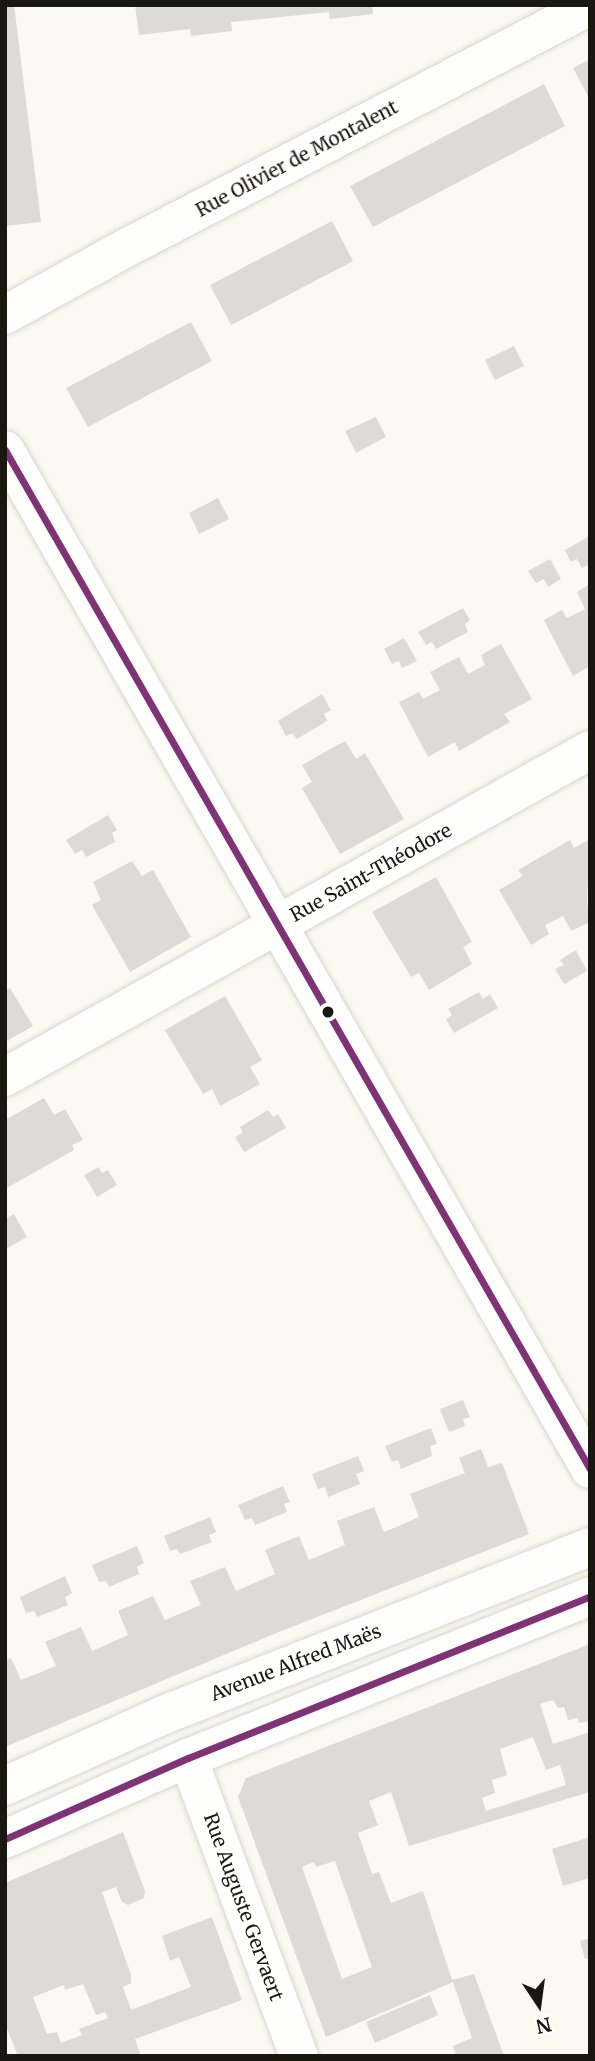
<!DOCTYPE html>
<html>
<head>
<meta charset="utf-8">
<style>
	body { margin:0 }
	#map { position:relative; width:595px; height:2061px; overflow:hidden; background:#faf9f2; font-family:Merriweather,serif }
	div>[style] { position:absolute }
	.building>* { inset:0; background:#dcdbd4 }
	.roads { filter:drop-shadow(0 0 2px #d7d5cf) drop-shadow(0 0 2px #d7d5cf) }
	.minor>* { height:38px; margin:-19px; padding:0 19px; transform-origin:19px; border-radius:19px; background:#fefefd }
	.secondary>* { height:38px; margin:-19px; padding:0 19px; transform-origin:19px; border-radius:19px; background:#fefefd }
	.bus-1>* { height:7px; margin:-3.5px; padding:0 3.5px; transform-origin:3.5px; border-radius:3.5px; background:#7f3376 }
	.dots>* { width:19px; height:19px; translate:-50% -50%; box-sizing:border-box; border:4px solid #fff; border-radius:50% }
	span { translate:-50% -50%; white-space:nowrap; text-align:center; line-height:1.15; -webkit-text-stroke:6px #fff; paint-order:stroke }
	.street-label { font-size:19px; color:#191710 }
	.frame { position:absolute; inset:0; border:7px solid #191710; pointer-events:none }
	.north { position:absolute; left:504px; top:1970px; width:70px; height:70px; -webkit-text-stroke:5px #fff; paint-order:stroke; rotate:167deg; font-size:19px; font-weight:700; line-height:28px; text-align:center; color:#191710 }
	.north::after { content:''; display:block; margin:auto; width:24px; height:32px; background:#191710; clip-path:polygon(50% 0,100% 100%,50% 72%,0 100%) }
</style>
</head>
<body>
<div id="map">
	<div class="building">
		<i style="clip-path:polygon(5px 5px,14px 5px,41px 222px,5px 226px)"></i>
		<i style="clip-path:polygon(135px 5px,372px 5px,373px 14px,330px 19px,329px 12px,231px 22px,232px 31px,191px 36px,190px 29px,139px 35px)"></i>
		<i style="clip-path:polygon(590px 59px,590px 100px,573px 68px)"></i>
		<i style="clip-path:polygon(544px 84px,565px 126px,373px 227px,350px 186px)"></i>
		<i style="clip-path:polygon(332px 221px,353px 261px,231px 325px,210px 285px)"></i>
		<i style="clip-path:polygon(191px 322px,212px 361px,88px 427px,66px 388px)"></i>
		<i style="clip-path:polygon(514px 346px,524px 366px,495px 380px,485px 360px)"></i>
		<i style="clip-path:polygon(376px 417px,386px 437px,356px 453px,345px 431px)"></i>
		<i style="clip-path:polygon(218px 498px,229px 519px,199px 534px,189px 513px)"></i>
		<i style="clip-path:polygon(590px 536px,590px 564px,582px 568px,577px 559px,571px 562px,565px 550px)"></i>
		<i style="clip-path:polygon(550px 559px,561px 579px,548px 587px,544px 579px,536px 583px,528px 571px)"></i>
		<i style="clip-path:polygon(590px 584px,590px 666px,573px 676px,544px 620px,562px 610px,567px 618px,585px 609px,577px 592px)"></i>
		<i style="clip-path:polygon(463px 608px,470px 620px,465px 624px,468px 632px,436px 649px,432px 642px,426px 645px,418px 632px)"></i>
		<i style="clip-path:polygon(404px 638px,417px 661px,402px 668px,399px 661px,392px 664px,384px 649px)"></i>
		<i style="clip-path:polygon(501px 644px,532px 699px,504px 714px,510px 722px,459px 751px,455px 742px,428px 757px,399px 702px,419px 692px,423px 699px,440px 690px,430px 672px,459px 657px,468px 674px,485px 665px,481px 655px)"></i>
		<i style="clip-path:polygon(322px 694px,331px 710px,324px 714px,327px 721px,297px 739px,292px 733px,286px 736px,278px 721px)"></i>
		<i style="clip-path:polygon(345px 741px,356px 759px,365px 753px,404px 819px,340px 854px,302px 788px,312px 782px,302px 765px)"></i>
		<i style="clip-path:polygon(108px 815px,117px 830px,112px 833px,115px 842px,86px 857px,82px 850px,75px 854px,66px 840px)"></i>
		<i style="clip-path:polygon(590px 839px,587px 901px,590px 922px,571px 931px,563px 916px,545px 925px,549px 934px,531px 945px,499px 890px,523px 876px,518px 870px,570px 840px,574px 848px)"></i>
		<i style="clip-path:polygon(132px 861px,142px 876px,153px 870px,191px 937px,130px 972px,92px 905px,101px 900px,93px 882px)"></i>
		<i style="clip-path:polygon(436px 877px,472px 942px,463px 947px,472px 964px,429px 990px,419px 973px,411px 977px,372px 912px)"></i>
		<i style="clip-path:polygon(576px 950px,587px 971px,564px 984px,555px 969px,564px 965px,560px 960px)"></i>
		<i style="clip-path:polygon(10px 988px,33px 1026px,5px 1042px,5px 991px)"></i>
		<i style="clip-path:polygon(479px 992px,483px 999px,490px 994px,498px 1008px,454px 1033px,446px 1019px,452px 1015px,448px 1009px)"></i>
		<i style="clip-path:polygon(225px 996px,262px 1060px,250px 1067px,260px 1084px,220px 1106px,212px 1089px,203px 1094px,165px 1030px)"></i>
		<i style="clip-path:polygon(44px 1098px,54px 1115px,65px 1109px,83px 1140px,72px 1145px,74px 1150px,5px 1189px,5px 1120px)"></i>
		<i style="clip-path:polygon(268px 1110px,273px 1117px,278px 1114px,286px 1128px,244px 1152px,235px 1137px,243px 1133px,240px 1127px)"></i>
		<i style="clip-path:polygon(99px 1167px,102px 1173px,108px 1170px,117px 1185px,97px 1197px,84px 1175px)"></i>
		<i style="clip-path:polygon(14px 1214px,27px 1237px,6px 1249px,5px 1219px)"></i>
		<i style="clip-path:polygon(463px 1400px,470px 1417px,463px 1419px,465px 1426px,449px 1432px,440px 1409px)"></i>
		<i style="clip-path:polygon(431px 1428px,437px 1444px,430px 1446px,432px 1456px,401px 1469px,398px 1460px,392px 1462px,385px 1446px)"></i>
		<i style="clip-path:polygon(481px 1449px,488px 1467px,502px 1463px,529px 1534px,274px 1634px,5px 1747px,5px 1660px,11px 1658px,21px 1680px,56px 1666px,45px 1642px,81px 1627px,92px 1651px,128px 1635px,118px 1611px,153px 1596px,165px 1620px,201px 1605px,190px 1581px,225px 1567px,236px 1591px,275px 1574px,265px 1550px,299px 1536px,309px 1560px,345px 1545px,337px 1521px,374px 1507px,384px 1532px,401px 1525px,419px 1517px,410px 1494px,465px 1473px,459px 1458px)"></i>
		<i style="clip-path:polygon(358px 1456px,364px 1471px,356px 1474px,360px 1484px,328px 1497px,325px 1487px,318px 1489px,312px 1474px)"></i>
		<i style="clip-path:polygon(283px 1486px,290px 1502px,284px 1504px,287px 1512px,255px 1525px,252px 1518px,245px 1520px,238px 1505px)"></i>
		<i style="clip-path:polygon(210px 1517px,216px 1532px,209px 1535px,212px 1542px,180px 1554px,177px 1549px,170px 1551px,164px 1536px)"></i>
		<i style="clip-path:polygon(137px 1546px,144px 1563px,137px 1567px,139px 1574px,109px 1587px,106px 1581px,99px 1582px,92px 1565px)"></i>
		<i style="clip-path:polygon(65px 1576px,72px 1593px,65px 1597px,68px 1605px,37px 1617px,34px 1611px,26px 1613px,20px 1597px)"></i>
		<i style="clip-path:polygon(evenodd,590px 1644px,590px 1721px,579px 1723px,577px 1718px,568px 1720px,564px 1707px,558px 1708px,553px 1700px,540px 1704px,553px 1744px,590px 1732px,590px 1792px,409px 1846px,391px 1792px,369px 1801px,378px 1825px,358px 1833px,372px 1874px,379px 1872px,391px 1903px,423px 1891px,452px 1980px,474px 1974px,504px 2056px,456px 2056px,453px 2046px,472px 2038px,453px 1982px,326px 2037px,238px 1797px,246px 1778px,590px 1644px,533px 1737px,546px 1770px,560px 1765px,566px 1785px,486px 1811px,482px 1798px,495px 1793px,492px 1780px,507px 1775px,500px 1749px,533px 1737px,590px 1644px,335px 1861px,372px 1967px,342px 1979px,302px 1867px,314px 1862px,316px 1867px,335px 1861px)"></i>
		<i style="clip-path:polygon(evenodd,123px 1832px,145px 1891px,144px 1898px,128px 1905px,122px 1902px,116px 1887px,102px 1892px,131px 1975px,131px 1983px,123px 1987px,131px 2010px,191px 1987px,179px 1957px,170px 1961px,162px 1936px,212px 1917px,242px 2000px,135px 2039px,141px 2056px,18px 2056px,5px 2024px,5px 1883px,123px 1832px,83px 1984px,96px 2015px,105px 2012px,108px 2018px,79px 2029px,82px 2035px,61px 2043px,57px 2032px,47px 2034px,33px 1997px,64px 1985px,65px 1990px,83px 1984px)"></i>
		<i style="clip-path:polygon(590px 1837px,590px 1878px,563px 1886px,552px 1849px)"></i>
		<i style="clip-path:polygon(590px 1938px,590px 1958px,585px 1959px,580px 1941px)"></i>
		<i style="clip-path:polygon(430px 1995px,438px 2015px,375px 2043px,366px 2022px)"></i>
	</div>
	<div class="roads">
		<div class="minor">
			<i style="left:5px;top:315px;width:138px;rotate:-29deg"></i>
			<i style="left:126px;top:248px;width:523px;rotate:-27.54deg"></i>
			<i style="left:5px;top:450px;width:1175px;rotate:60.14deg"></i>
			<i style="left:5px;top:1077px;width:670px;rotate:-29.2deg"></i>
			<i style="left:188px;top:1758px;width:318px;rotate:69.6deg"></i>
		</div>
		<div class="secondary">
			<i style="left:5px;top:1786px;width:176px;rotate:-24.1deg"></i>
			<i style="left:166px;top:1714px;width:456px;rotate:-21.5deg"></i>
			<i style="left:5px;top:1839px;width:200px;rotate:-23.9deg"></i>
			<i style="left:188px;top:1758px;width:433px;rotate:-21.9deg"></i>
		</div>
	</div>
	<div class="bus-1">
		<i style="left:5px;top:450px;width:1175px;rotate:60.14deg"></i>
		<i style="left:5px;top:1839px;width:200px;rotate:-23.9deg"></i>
		<i style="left:188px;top:1758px;width:433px;rotate:-21.9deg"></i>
	</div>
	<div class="dots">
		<i style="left:328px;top:1012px;background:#191710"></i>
	</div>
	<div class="street-label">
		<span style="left:297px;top:159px;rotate:-28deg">Rue Olivier de Montalent</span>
		<span style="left:371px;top:873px;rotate:-29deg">Rue Saint-Théodore</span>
		<span style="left:296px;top:1663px;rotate:-21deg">Avenue Alfred Maës</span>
		<span style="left:243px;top:1907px;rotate:70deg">Rue Auguste Gervaert</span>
	</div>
	<div class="frame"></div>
	<div class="north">N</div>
</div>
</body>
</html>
